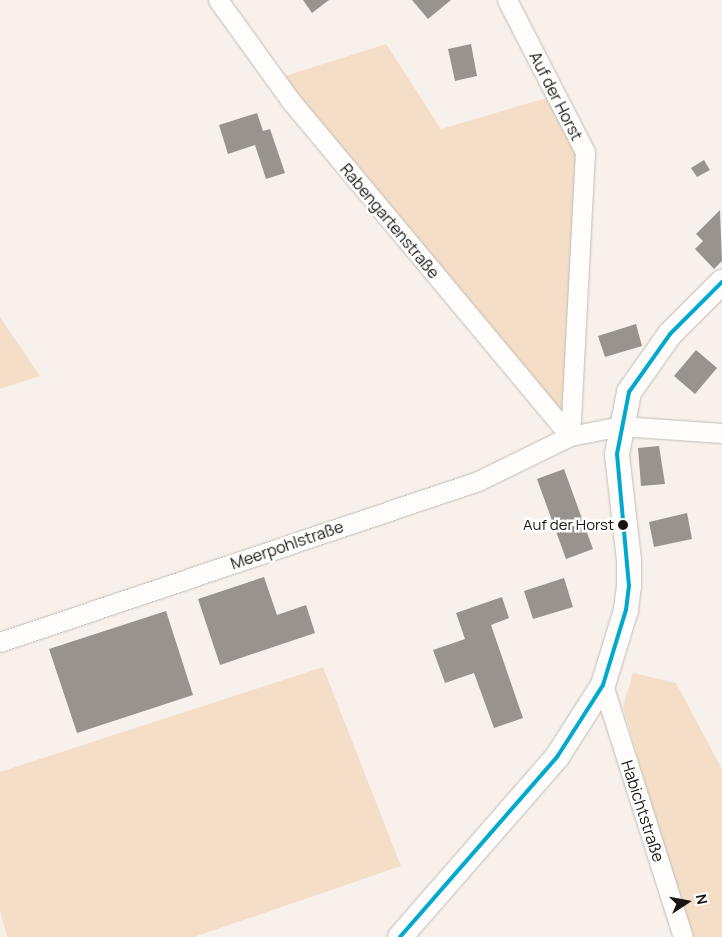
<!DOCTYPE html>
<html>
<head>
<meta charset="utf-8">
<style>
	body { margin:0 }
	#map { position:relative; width:722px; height:937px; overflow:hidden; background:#f8f1eb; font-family:Manrope,sans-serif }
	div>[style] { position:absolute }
	.green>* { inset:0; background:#f4dec8 }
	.building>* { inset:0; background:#98938e }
	.roads { filter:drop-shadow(0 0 1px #c1bcb6) drop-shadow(0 0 1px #c1bcb6) }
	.minor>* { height:19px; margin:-9.5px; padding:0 9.5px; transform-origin:9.5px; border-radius:9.5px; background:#fefdfc }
	.tertiary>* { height:24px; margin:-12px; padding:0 12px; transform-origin:12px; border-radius:12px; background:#fefdfc }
	.bus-1>* { height:4px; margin:-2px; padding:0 2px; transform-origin:2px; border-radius:2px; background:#00a9ce }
	.dots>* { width:14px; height:14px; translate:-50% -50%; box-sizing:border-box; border:2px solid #fff; border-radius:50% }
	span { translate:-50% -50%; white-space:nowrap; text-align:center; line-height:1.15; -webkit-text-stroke:5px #fff; paint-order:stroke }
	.bus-label { font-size:15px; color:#191410 }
	.right { translate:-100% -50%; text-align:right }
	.street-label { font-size:16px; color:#191410 }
	.north { position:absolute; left:662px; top:877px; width:50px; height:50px; -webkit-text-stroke:4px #fff; paint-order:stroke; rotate:79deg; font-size:14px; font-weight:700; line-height:20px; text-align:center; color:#191410 }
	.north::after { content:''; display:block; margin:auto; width:18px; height:22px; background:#191410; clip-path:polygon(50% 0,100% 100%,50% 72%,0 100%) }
</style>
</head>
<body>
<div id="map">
	<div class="green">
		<i style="clip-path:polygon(386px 44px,441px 129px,553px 96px,579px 152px,568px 428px,282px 77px)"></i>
		<i style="clip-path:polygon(0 317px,40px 376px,0 389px)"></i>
		<i style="clip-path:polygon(323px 667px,401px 866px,194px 937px,7px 937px,0 911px,0 772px)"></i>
		<i style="clip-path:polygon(633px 673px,676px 683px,722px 769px,722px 937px,690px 937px,623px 707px)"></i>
	</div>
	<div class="building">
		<i style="clip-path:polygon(303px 0,329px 0,312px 13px)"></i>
		<i style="clip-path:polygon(412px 0,451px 0,428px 19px)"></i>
		<i style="clip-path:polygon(471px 44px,477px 76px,455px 81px,448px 49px)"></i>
		<i style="clip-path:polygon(257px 113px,263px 131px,270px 129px,285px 173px,266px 179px,255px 145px,228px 154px,219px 125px)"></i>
		<i style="clip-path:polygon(704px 160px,710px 170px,697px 177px,691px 168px)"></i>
		<i style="clip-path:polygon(720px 210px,722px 261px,714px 269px,695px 249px,703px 241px,696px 234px)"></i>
		<i style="clip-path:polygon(636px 324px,642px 346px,605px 357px,598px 336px)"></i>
		<i style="clip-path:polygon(696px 350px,717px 368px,695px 394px,674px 376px)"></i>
		<i style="clip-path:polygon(659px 446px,665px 484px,641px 486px,638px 448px)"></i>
		<i style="clip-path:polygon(564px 469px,593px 549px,566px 559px,537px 479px)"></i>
		<i style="clip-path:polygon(687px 513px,692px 539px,654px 547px,649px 522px)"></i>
		<i style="clip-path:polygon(264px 577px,277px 615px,306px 605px,315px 633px,220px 665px,198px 599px)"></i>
		<i style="clip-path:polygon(564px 578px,573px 607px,533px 619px,524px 591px)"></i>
		<i style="clip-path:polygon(502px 597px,509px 618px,491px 625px,523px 718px,494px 728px,474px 673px,445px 683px,433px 650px,465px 639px,456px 613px)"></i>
		<i style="clip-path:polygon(166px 611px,193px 695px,77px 733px,49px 649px)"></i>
	</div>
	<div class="roads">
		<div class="minor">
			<i style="left:218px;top:0;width:123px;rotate:54.2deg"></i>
			<i style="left:290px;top:100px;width:437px;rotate:50.2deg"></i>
			<i style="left:507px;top:0;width:171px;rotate:62.8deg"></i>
			<i style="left:585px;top:152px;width:284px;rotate:93deg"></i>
			<i style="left:0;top:642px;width:504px;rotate:-18.61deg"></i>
			<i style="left:478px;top:481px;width:102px;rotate:-26.1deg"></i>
			<i style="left:570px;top:436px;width:52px;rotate:-11.1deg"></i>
			<i style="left:621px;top:426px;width:101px;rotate:4deg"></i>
			<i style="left:603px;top:685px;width:264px;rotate:72.4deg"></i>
		</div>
		<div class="tertiary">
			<i style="left:400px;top:937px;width:239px;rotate:-48.9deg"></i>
			<i style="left:557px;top:757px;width:85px;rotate:-57.4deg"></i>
			<i style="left:603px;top:685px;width:78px;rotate:-73deg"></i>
			<i style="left:626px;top:610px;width:24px;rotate:-83deg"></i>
			<i style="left:629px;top:586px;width:26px;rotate:-90deg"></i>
			<i style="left:629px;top:560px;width:107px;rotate:-96.5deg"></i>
			<i style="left:617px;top:454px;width:63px;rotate:-79deg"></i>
			<i style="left:629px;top:392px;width:71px;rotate:-54.7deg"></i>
			<i style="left:670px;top:334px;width:74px;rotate:-45deg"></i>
		</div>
	</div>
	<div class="bus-1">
		<i style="left:400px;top:937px;width:239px;rotate:-48.9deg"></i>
		<i style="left:557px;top:757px;width:85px;rotate:-57.4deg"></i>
		<i style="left:603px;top:685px;width:78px;rotate:-73deg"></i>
		<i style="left:626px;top:610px;width:24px;rotate:-83deg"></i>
		<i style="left:629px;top:586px;width:133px;rotate:-95.2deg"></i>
		<i style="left:617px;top:454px;width:63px;rotate:-79deg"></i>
		<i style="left:629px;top:392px;width:71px;rotate:-54.7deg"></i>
		<i style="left:670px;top:334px;width:74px;rotate:-45deg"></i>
	</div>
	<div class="dots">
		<i style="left:623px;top:525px;background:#191410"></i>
	</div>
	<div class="bus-label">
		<span class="right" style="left:614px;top:525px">Auf der Horst</span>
	</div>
	<div class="street-label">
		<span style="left:556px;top:96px;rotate:63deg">Auf der Horst</span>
		<span style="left:390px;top:221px;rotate:50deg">Rabengartenstraße</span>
		<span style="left:287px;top:545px;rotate:-19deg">Meerpohlstraße</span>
		<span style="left:643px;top:811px;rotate:72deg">Habichtstraße</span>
	</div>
	<div class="north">N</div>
</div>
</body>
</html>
